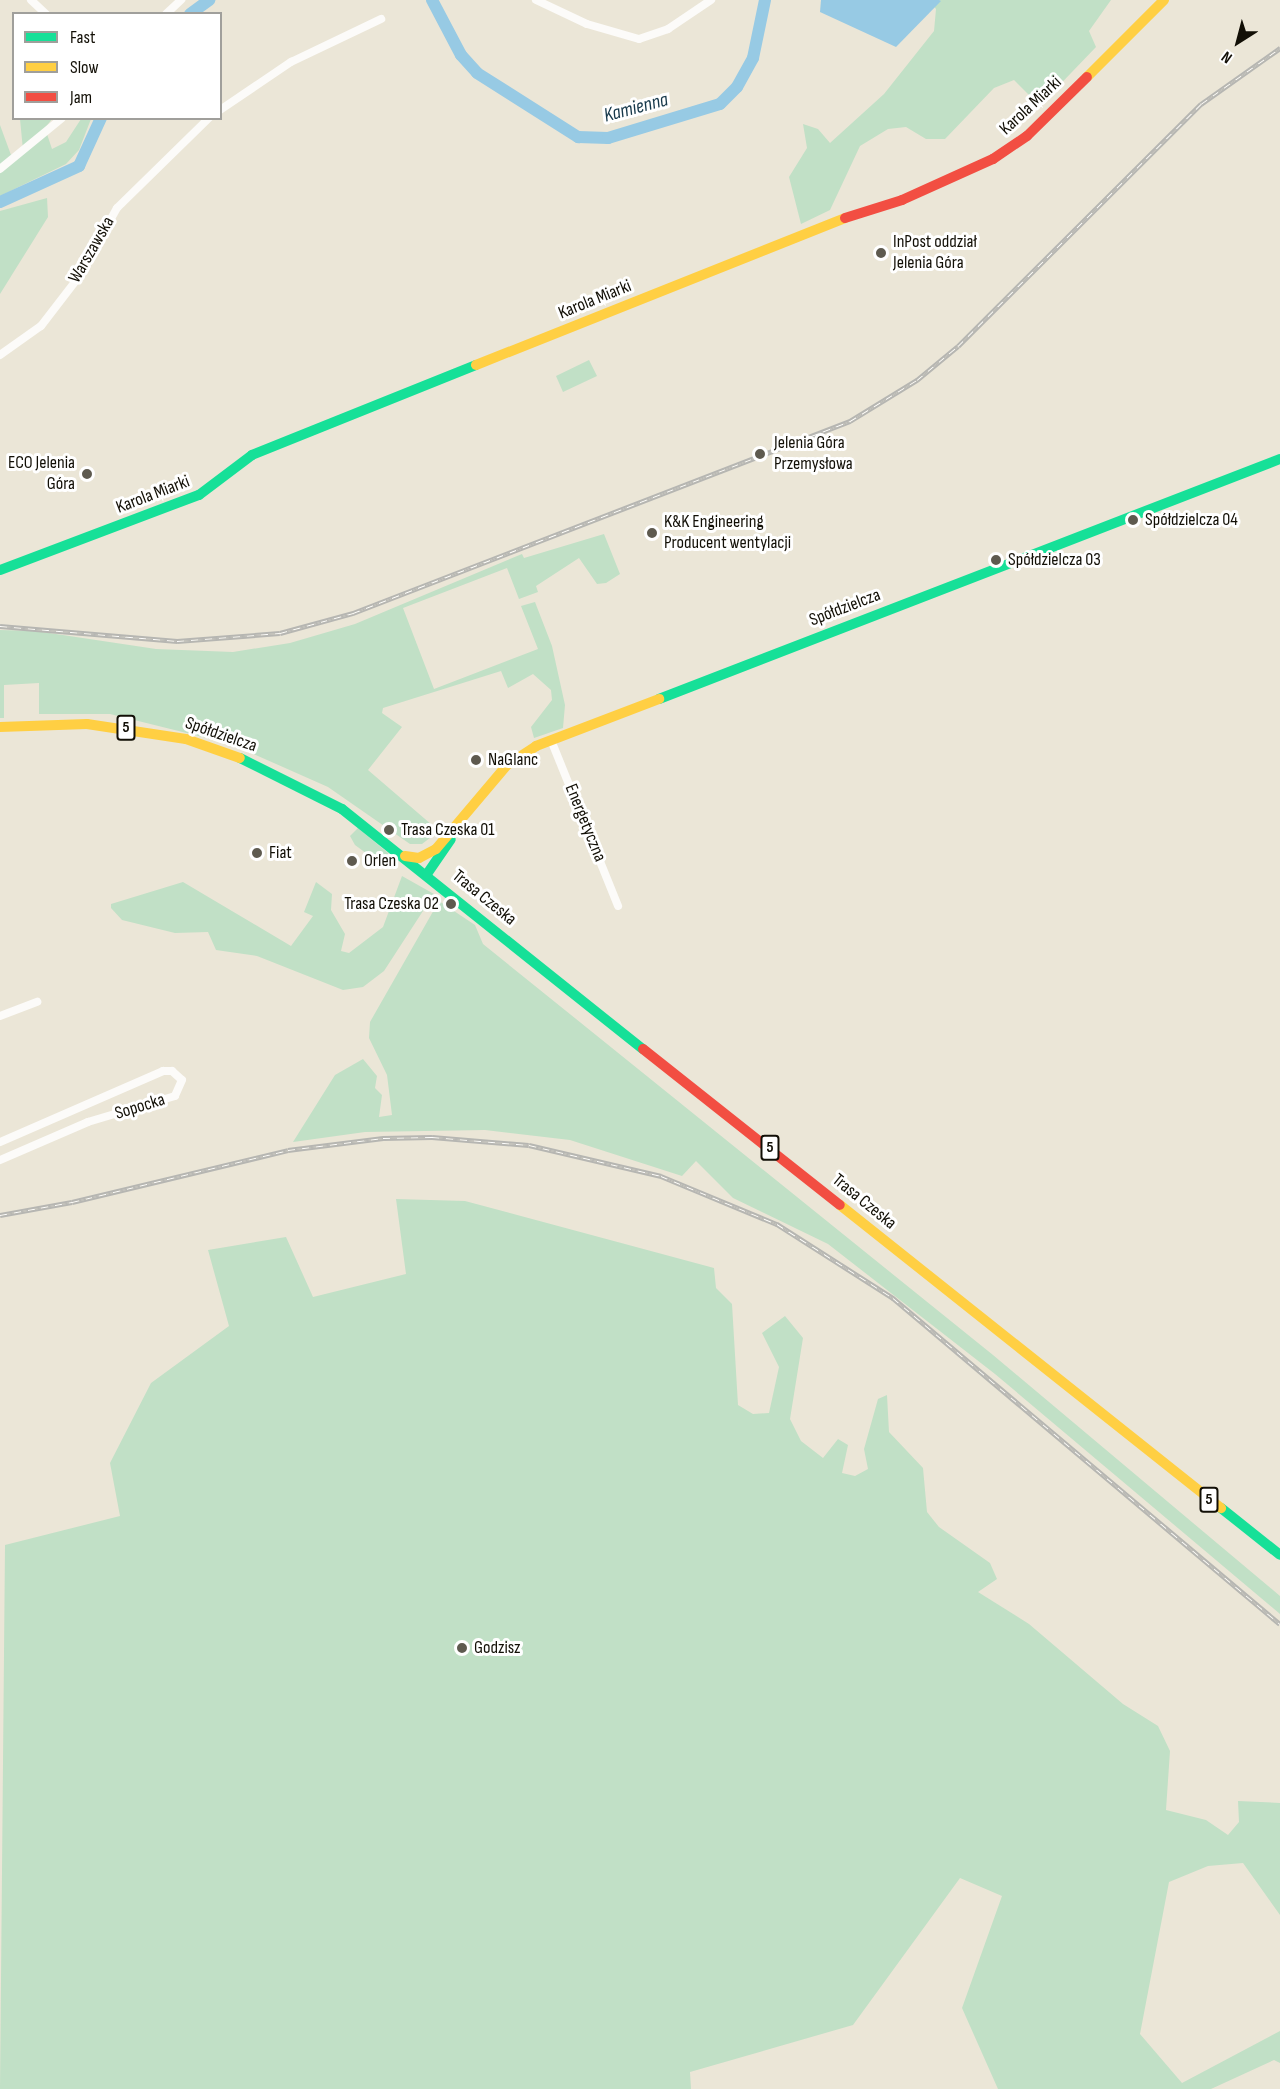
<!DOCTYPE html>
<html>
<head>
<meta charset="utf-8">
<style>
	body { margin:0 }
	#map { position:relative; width:1280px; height:2089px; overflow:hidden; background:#ebe6d7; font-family:"Sofia Sans Condensed",sans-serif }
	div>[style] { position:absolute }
	.green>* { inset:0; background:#c1e0c6 }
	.water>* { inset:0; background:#97cae4 }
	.river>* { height:12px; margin:-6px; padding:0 6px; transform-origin:6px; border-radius:6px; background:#97cae4 }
	.street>* { height:8px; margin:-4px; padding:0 4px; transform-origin:4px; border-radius:4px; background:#fcfbf9 }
	.fast>* { height:10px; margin:-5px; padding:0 5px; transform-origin:5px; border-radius:5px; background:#16e098 }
	.slow>* { height:10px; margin:-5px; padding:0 5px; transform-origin:5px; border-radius:5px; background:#ffcf43 }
	.jam>* { height:10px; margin:-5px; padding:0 5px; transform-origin:5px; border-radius:5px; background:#f24e42 }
	.rail>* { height:4.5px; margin-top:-2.25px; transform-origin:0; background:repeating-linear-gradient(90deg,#fff 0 7px,#b6b6b2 0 14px); box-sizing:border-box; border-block:2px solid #b6b6b2 }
	.dots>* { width:16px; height:16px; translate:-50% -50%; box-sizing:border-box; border:3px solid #fff; border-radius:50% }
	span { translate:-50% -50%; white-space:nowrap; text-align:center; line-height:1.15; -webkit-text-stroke:6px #fff; paint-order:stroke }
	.shield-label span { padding:2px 4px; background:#fff; border:2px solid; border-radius:4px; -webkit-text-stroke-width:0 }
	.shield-label { font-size:16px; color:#120f06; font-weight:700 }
	.street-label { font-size:18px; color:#120f06 }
	.poi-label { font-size:18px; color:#120f06 }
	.left { translate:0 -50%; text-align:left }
	.right { translate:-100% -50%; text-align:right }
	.water-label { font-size:20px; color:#153749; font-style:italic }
	.legend { position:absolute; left:12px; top:12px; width:210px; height:108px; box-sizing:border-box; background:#fff; border:2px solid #a09f9b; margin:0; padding:8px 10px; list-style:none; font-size:18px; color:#120f06 }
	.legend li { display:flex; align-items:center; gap:12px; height:30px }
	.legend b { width:30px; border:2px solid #a09f9b }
	.north { position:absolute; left:1208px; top:12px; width:60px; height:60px; -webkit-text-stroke:4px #fff; paint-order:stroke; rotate:216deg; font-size:16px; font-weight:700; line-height:24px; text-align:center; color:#120f06 }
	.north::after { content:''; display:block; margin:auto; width:21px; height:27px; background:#120f06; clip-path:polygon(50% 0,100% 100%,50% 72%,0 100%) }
</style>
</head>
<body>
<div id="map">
	<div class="green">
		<i style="clip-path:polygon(928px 0,1111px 0,1089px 31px,1096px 47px,1047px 98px,1029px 95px,1014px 80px,994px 88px,945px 139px,926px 139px,906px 127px,888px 129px,860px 146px,830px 210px,801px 224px,789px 177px,807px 148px,803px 124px,818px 129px,830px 143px,884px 94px,934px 31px,936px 9px)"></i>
		<i style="clip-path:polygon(20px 119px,52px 119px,45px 128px,52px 149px,66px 142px,81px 119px,91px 119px,79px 150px,66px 164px,0 196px,0 125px,11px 155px,23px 150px)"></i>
		<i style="clip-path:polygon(47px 198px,48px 217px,0 294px,0 211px)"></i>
		<i style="clip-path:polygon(589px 360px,597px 376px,563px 392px,556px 376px)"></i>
		<i style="clip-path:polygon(604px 534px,620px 574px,606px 583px,597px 584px,579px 558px,536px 586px,538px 592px,519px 599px,507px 568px,403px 608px,434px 689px,538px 649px,521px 606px,535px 602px,552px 646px,565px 705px,563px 728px,534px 738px,531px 727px,552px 700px,551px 690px,533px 674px,508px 688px,501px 671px,383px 708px,382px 713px,402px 727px,368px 770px,439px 831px,422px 844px,410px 844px,328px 787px,231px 744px,110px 714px,39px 714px,39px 683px,4px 685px,4px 718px,0 718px,0 630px,36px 631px,156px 649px,233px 652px,290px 643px,355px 624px,522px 554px,524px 558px)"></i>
		<i style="clip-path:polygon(358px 828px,388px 853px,387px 856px,374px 859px,355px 845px,350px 836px)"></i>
		<i style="clip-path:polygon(402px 876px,434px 894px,384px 971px,363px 987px,343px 990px,257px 956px,216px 950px,208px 932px,175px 933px,122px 920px,111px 908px,111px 904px,183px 882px,291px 946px,313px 916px,304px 912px,316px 882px,332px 894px,331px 910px,345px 934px,341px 951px,349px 953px,383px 927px)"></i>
		<i style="clip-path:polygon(439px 901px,475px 925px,483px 944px,993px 1355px,1280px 1596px,1280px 1614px,995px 1374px,828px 1244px,733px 1198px,696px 1161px,682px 1176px,570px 1140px,485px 1130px,365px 1132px,293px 1142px,335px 1075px,363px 1059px,377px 1076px,375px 1088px,382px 1095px,379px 1117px,392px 1115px,387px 1075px,369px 1038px,370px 1022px)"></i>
		<i style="clip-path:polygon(396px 1199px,465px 1201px,714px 1268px,716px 1288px,732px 1304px,738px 1405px,753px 1414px,769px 1413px,779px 1367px,762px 1333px,785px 1316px,803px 1338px,790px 1419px,801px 1441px,823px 1458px,838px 1439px,848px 1445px,842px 1473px,855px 1476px,868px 1469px,864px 1449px,878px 1399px,887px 1395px,889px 1432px,923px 1468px,927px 1512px,939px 1527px,990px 1563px,997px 1579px,978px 1592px,1029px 1624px,1123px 1704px,1158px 1726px,1170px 1751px,1166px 1810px,1206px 1820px,1228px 1835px,1239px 1822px,1238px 1801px,1280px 1803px,1280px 1915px,1243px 1863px,1208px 1866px,1169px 1882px,1140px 2034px,1182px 2083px,1280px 2031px,1280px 2063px,1274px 2060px,1211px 2089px,998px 2089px,962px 2008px,1002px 1896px,960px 1878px,853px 2025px,690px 2072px,691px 2089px,0 2089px,5px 1545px,120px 1516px,110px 1463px,151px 1383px,229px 1326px,208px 1250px,286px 1237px,313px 1297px,406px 1274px)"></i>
	</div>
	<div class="water">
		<i style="clip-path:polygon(821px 0,939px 0,941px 1px,896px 47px,820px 12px)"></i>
	</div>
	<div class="river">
		<i style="left:432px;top:0;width:62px;rotate:62.2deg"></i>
		<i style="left:461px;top:55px;width:24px;rotate:48deg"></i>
		<i style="left:477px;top:73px;width:120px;rotate:32.4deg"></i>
		<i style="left:578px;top:137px;width:30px;rotate:2deg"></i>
		<i style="left:608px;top:138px;width:117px;rotate:-16.9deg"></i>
		<i style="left:720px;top:104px;width:24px;rotate:-45deg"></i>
		<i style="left:737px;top:87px;width:33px;rotate:-61deg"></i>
		<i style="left:753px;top:58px;width:59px;rotate:-78.3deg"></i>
		<i style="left:190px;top:14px;width:24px;rotate:-36deg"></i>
		<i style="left:0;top:202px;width:87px;rotate:-24.5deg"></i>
		<i style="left:79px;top:166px;width:53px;rotate:-65.4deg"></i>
	</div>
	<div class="street">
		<i style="left:31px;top:0;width:21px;rotate:43deg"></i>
		<i style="left:536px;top:0;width:56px;rotate:25.2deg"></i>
		<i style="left:587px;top:24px;width:54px;rotate:16.1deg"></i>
		<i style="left:639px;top:39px;width:31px;rotate:-19deg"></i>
		<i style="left:668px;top:29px;width:52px;rotate:-34deg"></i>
		<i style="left:166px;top:14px;width:21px;rotate:-43deg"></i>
		<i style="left:220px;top:110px;width:86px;rotate:-34.1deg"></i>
		<i style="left:291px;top:62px;width:100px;rotate:-25.5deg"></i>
		<i style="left:0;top:169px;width:80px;rotate:-39.4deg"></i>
		<i style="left:0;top:355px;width:50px;rotate:-35.3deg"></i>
		<i style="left:41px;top:326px;width:61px;rotate:-52.4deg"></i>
		<i style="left:78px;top:278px;width:80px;rotate:-60.9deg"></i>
		<i style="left:117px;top:208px;width:129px;rotate:-44.4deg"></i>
		<i style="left:551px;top:740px;width:179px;rotate:68deg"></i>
		<i style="left:0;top:1016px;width:40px;rotate:-21deg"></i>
		<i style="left:0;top:1142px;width:178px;rotate:-23.5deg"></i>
		<i style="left:163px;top:1071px;width:9px"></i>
		<i style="left:172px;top:1071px;width:13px;rotate:42deg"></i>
		<i style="left:182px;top:1080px;width:17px;rotate:114deg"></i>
		<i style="left:175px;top:1096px;width:91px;rotate:163.4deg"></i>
		<i style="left:88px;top:1122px;width:96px;rotate:156.6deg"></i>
	</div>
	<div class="fast">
		<i style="left:0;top:570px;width:213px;rotate:-20.7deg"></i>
		<i style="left:199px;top:495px;width:66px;rotate:-37deg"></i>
		<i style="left:252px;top:455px;width:241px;rotate:-21.9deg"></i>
		<i style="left:659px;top:699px;width:666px;rotate:-21.13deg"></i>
		<i style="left:240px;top:758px;width:114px;rotate:26.6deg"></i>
		<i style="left:342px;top:809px;width:385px;rotate:38.6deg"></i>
		<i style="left:427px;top:874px;width:42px;rotate:-55.6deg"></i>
		<i style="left:1221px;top:1508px;width:75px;rotate:38.5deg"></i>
	</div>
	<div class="slow">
		<i style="left:1087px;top:77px;width:109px;rotate:-45deg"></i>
		<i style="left:476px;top:365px;width:397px;rotate:-21.7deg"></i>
		<i style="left:0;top:727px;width:87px;rotate:-2deg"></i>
		<i style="left:87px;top:724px;width:100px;rotate:8.6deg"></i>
		<i style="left:186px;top:739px;width:57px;rotate:19.4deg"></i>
		<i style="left:405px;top:856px;width:14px;rotate:8deg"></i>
		<i style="left:419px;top:858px;width:19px;rotate:-28deg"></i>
		<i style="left:436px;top:849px;width:110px;rotate:-49.8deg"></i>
		<i style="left:507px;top:765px;width:35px;rotate:-33deg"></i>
		<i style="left:536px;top:746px;width:132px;rotate:-20.9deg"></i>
		<i style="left:840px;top:1205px;width:487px;rotate:38.5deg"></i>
	</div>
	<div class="jam">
		<i style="left:845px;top:218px;width:60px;rotate:-17.5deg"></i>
		<i style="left:902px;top:200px;width:100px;rotate:-24.3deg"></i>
		<i style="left:993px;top:159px;width:41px;rotate:-34.1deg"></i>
		<i style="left:1027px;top:136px;width:84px;rotate:-44.5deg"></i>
		<i style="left:643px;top:1049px;width:251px;rotate:38.4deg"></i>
	</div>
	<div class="rail">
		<i style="left:0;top:626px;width:178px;rotate:4.8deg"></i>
		<i style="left:177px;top:641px;width:103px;rotate:-4.4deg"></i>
		<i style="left:280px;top:633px;width:76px;rotate:-15.3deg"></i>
		<i style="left:353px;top:613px;width:533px;rotate:-21.12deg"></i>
		<i style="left:850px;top:421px;width:79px;rotate:-31.5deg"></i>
		<i style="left:917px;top:380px;width:53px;rotate:-39.7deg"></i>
		<i style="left:958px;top:346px;width:343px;rotate:-44.9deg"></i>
		<i style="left:1201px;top:104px;width:97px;rotate:-35.3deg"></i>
		<i style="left:0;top:1215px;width:73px;rotate:-10.2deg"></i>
		<i style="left:72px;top:1202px;width:222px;rotate:-13.5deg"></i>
		<i style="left:288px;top:1150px;width:96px;rotate:-7.2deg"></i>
		<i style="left:383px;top:1138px;width:49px;rotate:-1.2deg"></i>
		<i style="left:432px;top:1137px;width:97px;rotate:4.7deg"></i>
		<i style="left:529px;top:1145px;width:136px;rotate:13.2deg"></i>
		<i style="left:661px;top:1176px;width:126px;rotate:22.5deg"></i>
		<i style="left:777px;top:1224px;width:138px;rotate:32.5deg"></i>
		<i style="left:893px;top:1298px;width:506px;rotate:40.11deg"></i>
	</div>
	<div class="dots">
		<i style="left:881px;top:253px;background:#5e5a4f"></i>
		<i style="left:760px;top:454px;background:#5e5a4f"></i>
		<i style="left:87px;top:474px;background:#5e5a4f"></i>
		<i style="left:1133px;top:520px;background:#5e5a4f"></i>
		<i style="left:652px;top:533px;background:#5e5a4f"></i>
		<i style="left:996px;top:560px;background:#5e5a4f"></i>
		<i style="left:476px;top:760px;background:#5e5a4f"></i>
		<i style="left:389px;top:830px;background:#5e5a4f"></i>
		<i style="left:257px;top:853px;background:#5e5a4f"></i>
		<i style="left:352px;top:861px;background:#5e5a4f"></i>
		<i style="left:451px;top:904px;background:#5e5a4f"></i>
		<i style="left:462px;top:1648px;background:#5e5a4f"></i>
	</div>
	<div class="shield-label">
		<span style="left:126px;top:728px">5</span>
		<span style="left:770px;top:1148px">5</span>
		<span style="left:1209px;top:1500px">5</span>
	</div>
	<div class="street-label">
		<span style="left:1031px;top:106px;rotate:-43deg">Karola Miarki</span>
		<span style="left:92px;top:250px;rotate:-60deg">Warszawska</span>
		<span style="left:595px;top:300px;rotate:-22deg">Karola Miarki</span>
		<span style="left:153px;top:495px;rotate:-21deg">Karola Miarki</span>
		<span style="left:845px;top:608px;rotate:-21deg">Spółdzielcza</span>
		<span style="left:221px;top:735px;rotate:19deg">Spółdzielcza</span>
		<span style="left:585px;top:823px;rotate:68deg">Energetyczna</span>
		<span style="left:484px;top:898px;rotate:39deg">Trasa Czeska</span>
		<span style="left:140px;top:1107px;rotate:-17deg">Sopocka</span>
		<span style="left:864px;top:1202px;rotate:39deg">Trasa Czeska</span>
	</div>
	<div class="poi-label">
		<span class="left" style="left:893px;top:253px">InPost oddział<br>Jelenia Góra</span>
		<span class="left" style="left:774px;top:454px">Jelenia Góra<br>Przemysłowa</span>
		<span class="right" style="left:75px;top:474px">ECO Jelenia<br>Góra</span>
		<span class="left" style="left:1145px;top:520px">Spółdzielcza 04</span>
		<span class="left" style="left:664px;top:533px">K&amp;K Engineering<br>Producent wentylacji</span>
		<span class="left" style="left:1008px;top:560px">Spółdzielcza 03</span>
		<span class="left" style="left:488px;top:760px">NaGlanc</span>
		<span class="left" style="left:401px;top:830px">Trasa Czeska 01</span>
		<span class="left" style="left:269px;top:853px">Fiat</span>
		<span class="left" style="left:364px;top:861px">Orlen</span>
		<span class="right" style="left:439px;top:904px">Trasa Czeska 02</span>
		<span class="left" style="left:474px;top:1648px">Godzisz</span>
	</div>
	<div class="water-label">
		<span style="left:636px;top:108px;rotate:-15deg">Kamienna</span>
	</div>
	<ul class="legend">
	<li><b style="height:8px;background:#16e098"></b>Fast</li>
	<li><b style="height:8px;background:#ffcf43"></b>Slow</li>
	<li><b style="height:8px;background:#f24e42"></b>Jam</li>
	</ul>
	<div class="north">N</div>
</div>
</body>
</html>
